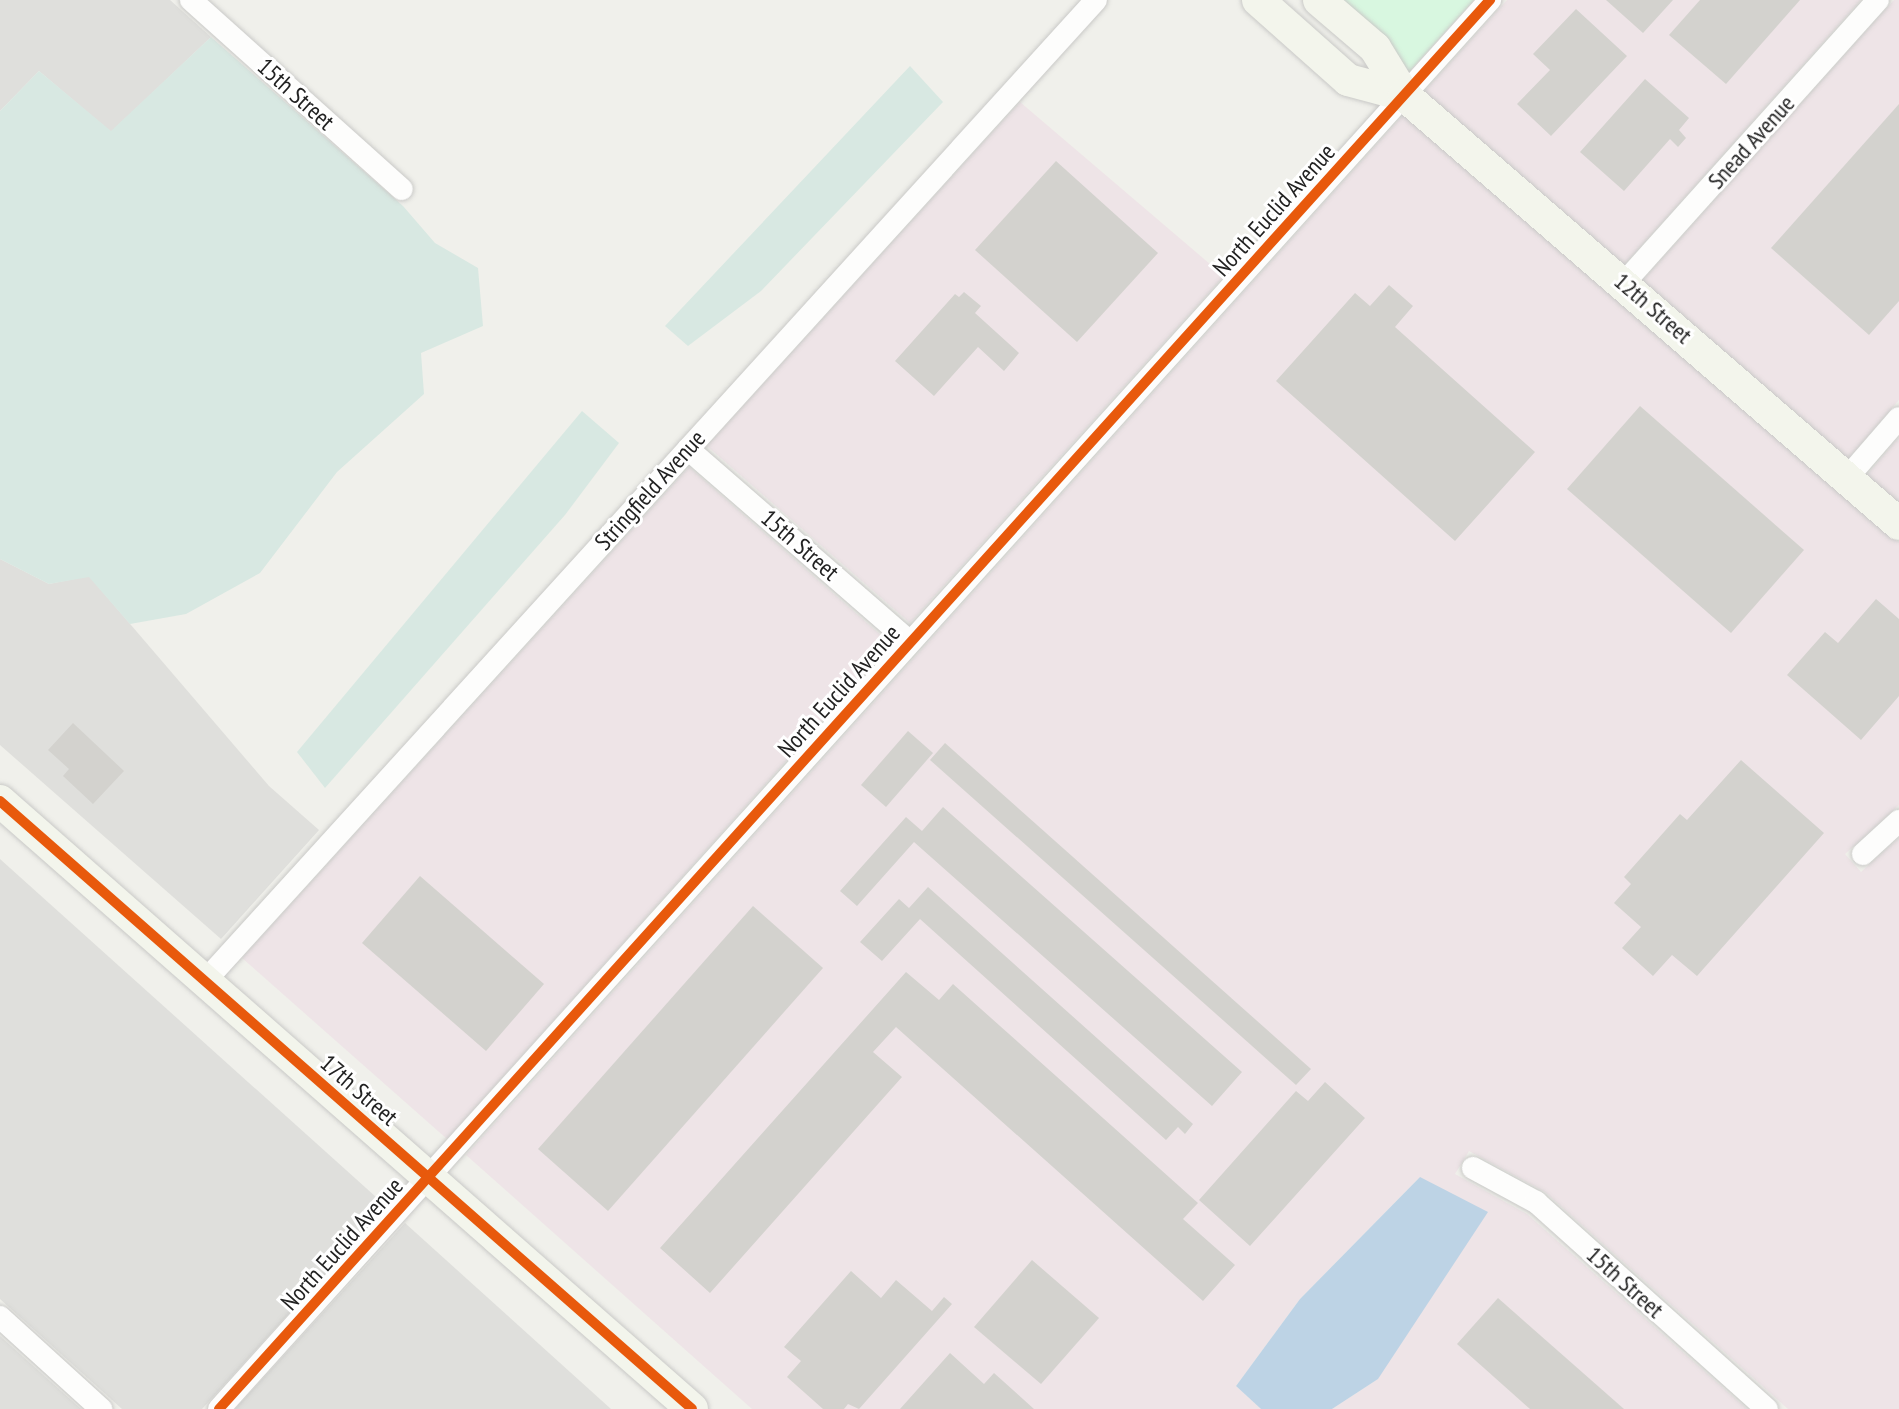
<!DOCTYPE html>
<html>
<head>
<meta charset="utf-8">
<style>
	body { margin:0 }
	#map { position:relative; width:1899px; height:1409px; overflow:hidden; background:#f0f0eb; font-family:"PT Sans Narrow",sans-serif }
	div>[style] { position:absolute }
	.residential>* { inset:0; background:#dfdfdc }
	.industrial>* { inset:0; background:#eee4e7 }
	.wetland>* { inset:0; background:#d8e8e2 }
	.park>* { inset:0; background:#d8f7e0 }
	.water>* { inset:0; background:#bdd3e5 }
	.building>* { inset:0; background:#d3d2ce }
	.roads { filter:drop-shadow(0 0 2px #c9c9c7) drop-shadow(0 0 2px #c9c9c7) }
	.street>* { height:22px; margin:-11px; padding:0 11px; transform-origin:11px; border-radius:11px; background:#fdfdfc }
	.secondary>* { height:32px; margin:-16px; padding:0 16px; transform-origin:16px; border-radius:16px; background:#f3f5ec }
	.cycleway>* { height:10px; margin:-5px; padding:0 5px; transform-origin:5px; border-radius:5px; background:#e8590c }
	span { translate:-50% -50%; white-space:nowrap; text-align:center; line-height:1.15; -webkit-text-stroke:6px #fff; paint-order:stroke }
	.street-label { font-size:24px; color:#222 }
</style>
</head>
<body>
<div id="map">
	<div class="residential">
		<i style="clip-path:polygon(0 0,170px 0,211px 37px,111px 132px,39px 71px,0 111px)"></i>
		<i style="clip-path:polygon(0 559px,49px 584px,89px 576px,269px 786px,319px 830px,221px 939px,0 745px)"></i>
		<i style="clip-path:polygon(0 859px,386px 1206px,202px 1409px,122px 1409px,0 1299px)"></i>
		<i style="clip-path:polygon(405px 1223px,611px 1409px,235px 1409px)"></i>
		<i style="clip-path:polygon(0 1336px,81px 1409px,0 1409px)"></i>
	</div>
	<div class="industrial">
		<i style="clip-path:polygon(1507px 0,1861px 0,1624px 265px,1423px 93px)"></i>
		<i style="clip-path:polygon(1894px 0,1899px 0,1899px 400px,1847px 460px,1642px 281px)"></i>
		<i style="clip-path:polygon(1020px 102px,1224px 276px,910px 623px,707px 446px)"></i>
		<i style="clip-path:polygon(1405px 113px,1899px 542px,1899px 805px,1845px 854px,1861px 872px,1899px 838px,1899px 1409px,1788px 1409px,1545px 1192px,1469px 1151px,1455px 1174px,1527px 1214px,1747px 1409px,1332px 1409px,1378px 1379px,1420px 1177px,1300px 1299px,1236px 1386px,1261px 1409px,752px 1409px,466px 1155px)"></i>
		<i style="clip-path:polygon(1899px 437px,1899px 505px,1866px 476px)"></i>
		<i style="clip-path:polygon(689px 467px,891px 644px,447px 1139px,242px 958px)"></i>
	</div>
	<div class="wetland">
		<i style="clip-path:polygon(211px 37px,403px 206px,435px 243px,478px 268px,483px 326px,421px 353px,424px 394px,337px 472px,260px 573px,186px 614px,130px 624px,89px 577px,49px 584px,0 559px,0 111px,39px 71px,111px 131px)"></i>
		<i style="clip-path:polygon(910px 66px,943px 102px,761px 291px,688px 346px,665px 326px)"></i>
		<i style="clip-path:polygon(582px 411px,619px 443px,565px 515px,325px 788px,297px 752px)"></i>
	</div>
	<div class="park">
		<i style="clip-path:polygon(1341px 0,1474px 0,1407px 74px)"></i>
	</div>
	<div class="water">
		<i style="clip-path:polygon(1420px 1177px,1488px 1212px,1378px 1379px,1332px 1409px,1261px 1409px,1236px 1386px,1300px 1299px)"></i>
	</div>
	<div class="building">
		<i style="clip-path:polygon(1606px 0,1673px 0,1643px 33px)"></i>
		<i style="clip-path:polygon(1700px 0,1800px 0,1726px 84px,1669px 35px)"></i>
		<i style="clip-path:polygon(1576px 9px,1627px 56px,1551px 136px,1517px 104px,1550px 70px,1533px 54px)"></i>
		<i style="clip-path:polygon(1645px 79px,1689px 118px,1679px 130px,1686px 138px,1678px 147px,1670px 139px,1624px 191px,1580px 152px)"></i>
		<i style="clip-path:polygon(1899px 104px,1899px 301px,1869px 335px,1771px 248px)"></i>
		<i style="clip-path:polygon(1056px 161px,1158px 253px,1077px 342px,975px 250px)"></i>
		<i style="clip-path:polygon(1389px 285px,1413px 306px,1395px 327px,1535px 452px,1455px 541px,1276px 381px,1355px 293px,1370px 306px)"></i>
		<i style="clip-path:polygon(964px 292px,981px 306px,975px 313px,1019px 353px,1004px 371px,978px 347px,934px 396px,895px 361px,955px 294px,959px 297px)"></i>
		<i style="clip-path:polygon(1640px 406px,1804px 550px,1731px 633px,1567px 489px)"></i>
		<i style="clip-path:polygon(1876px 599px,1899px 619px,1899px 696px,1861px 740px,1787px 675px,1825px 632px,1838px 643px)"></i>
		<i style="clip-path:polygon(73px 723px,124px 771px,93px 804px,63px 776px,69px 769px,48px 750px)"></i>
		<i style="clip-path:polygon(908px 731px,933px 753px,886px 807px,861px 785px)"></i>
		<i style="clip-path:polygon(945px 743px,1311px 1069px,1296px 1085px,930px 760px)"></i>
		<i style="clip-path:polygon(1741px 760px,1824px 833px,1697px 976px,1672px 955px,1653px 976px,1622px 948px,1641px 927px,1614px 903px,1631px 884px,1624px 877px,1680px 814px,1687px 820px)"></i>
		<i style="clip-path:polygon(943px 807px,1242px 1072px,1212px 1106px,914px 842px,857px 906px,840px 891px,906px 817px,922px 831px)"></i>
		<i style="clip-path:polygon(420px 876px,544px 984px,486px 1051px,362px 943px)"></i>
		<i style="clip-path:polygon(928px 887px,1193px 1124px,1185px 1134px,1178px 1127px,1166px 1140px,920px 919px,882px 961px,860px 942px,899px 899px,909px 908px)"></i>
		<i style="clip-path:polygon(753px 906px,823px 968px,608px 1211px,538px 1149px)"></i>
		<i style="clip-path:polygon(906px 972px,939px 1000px,953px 984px,1198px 1203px,1183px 1219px,1235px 1265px,1203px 1301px,896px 1027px,873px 1052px,902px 1077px,710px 1293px,660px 1248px)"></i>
		<i style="clip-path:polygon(1325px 1082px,1365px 1118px,1250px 1246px,1199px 1200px,1296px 1091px,1308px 1101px)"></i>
		<i style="clip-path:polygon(1032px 1260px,1099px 1318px,1041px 1384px,974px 1327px)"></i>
		<i style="clip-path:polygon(851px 1271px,881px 1298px,896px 1280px,932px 1311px,944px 1297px,952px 1304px,859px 1409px,848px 1404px,844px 1409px,823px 1409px,787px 1377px,801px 1361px,784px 1347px)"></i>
		<i style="clip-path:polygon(1498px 1298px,1624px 1409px,1530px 1409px,1457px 1344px)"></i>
		<i style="clip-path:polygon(950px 1353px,984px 1384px,994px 1373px,1034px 1409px,900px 1409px)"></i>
	</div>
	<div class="roads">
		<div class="street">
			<i style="left:191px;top:0;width:283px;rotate:41.9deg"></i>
			<i style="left:1624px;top:283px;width:380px;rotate:-48.1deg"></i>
			<i style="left:688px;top:449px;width:294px;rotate:41deg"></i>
			<i style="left:1847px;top:478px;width:79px;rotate:-49.1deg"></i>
			<i style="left:1863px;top:854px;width:49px;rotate:-42.5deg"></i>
			<i style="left:205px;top:981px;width:1325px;rotate:-47.75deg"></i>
			<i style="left:1473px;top:1168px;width:72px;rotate:28.4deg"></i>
			<i style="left:1536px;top:1202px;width:310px;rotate:41.9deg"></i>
			<i style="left:0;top:1317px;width:137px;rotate:42.3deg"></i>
			<i style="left:219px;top:1409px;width:1898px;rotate:-47.95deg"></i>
		</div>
		<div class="secondary">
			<i style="left:1258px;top:0;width:120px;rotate:41.6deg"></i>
			<i style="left:1348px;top:80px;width:58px;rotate:15deg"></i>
			<i style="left:1319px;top:0;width:74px;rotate:40.6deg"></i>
			<i style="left:1375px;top:48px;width:55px;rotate:58.3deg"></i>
			<i style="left:1404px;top:95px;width:655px;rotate:40.91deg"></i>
			<i style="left:0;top:801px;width:921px;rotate:41.3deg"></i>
		</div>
	</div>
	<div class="cycleway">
		<i style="left:0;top:801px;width:921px;rotate:41.3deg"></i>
		<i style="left:219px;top:1409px;width:1898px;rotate:-47.95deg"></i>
	</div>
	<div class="street-label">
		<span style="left:296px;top:94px;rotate:42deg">15th Street</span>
		<span style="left:1751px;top:142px;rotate:-48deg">Snead Avenue</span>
		<span style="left:1274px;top:210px;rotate:-48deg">North Euclid Avenue</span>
		<span style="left:1653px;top:308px;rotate:41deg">12th Street</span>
		<span style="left:650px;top:490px;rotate:-48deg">Stringfield Avenue</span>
		<span style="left:800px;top:545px;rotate:41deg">15th Street</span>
		<span style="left:839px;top:691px;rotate:-48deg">North Euclid Avenue</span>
		<span style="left:359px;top:1090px;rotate:41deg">17th Street</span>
		<span style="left:342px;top:1244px;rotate:-48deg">North Euclid Avenue</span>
		<span style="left:1625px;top:1282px;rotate:42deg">15th Street</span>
	</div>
</div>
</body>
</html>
